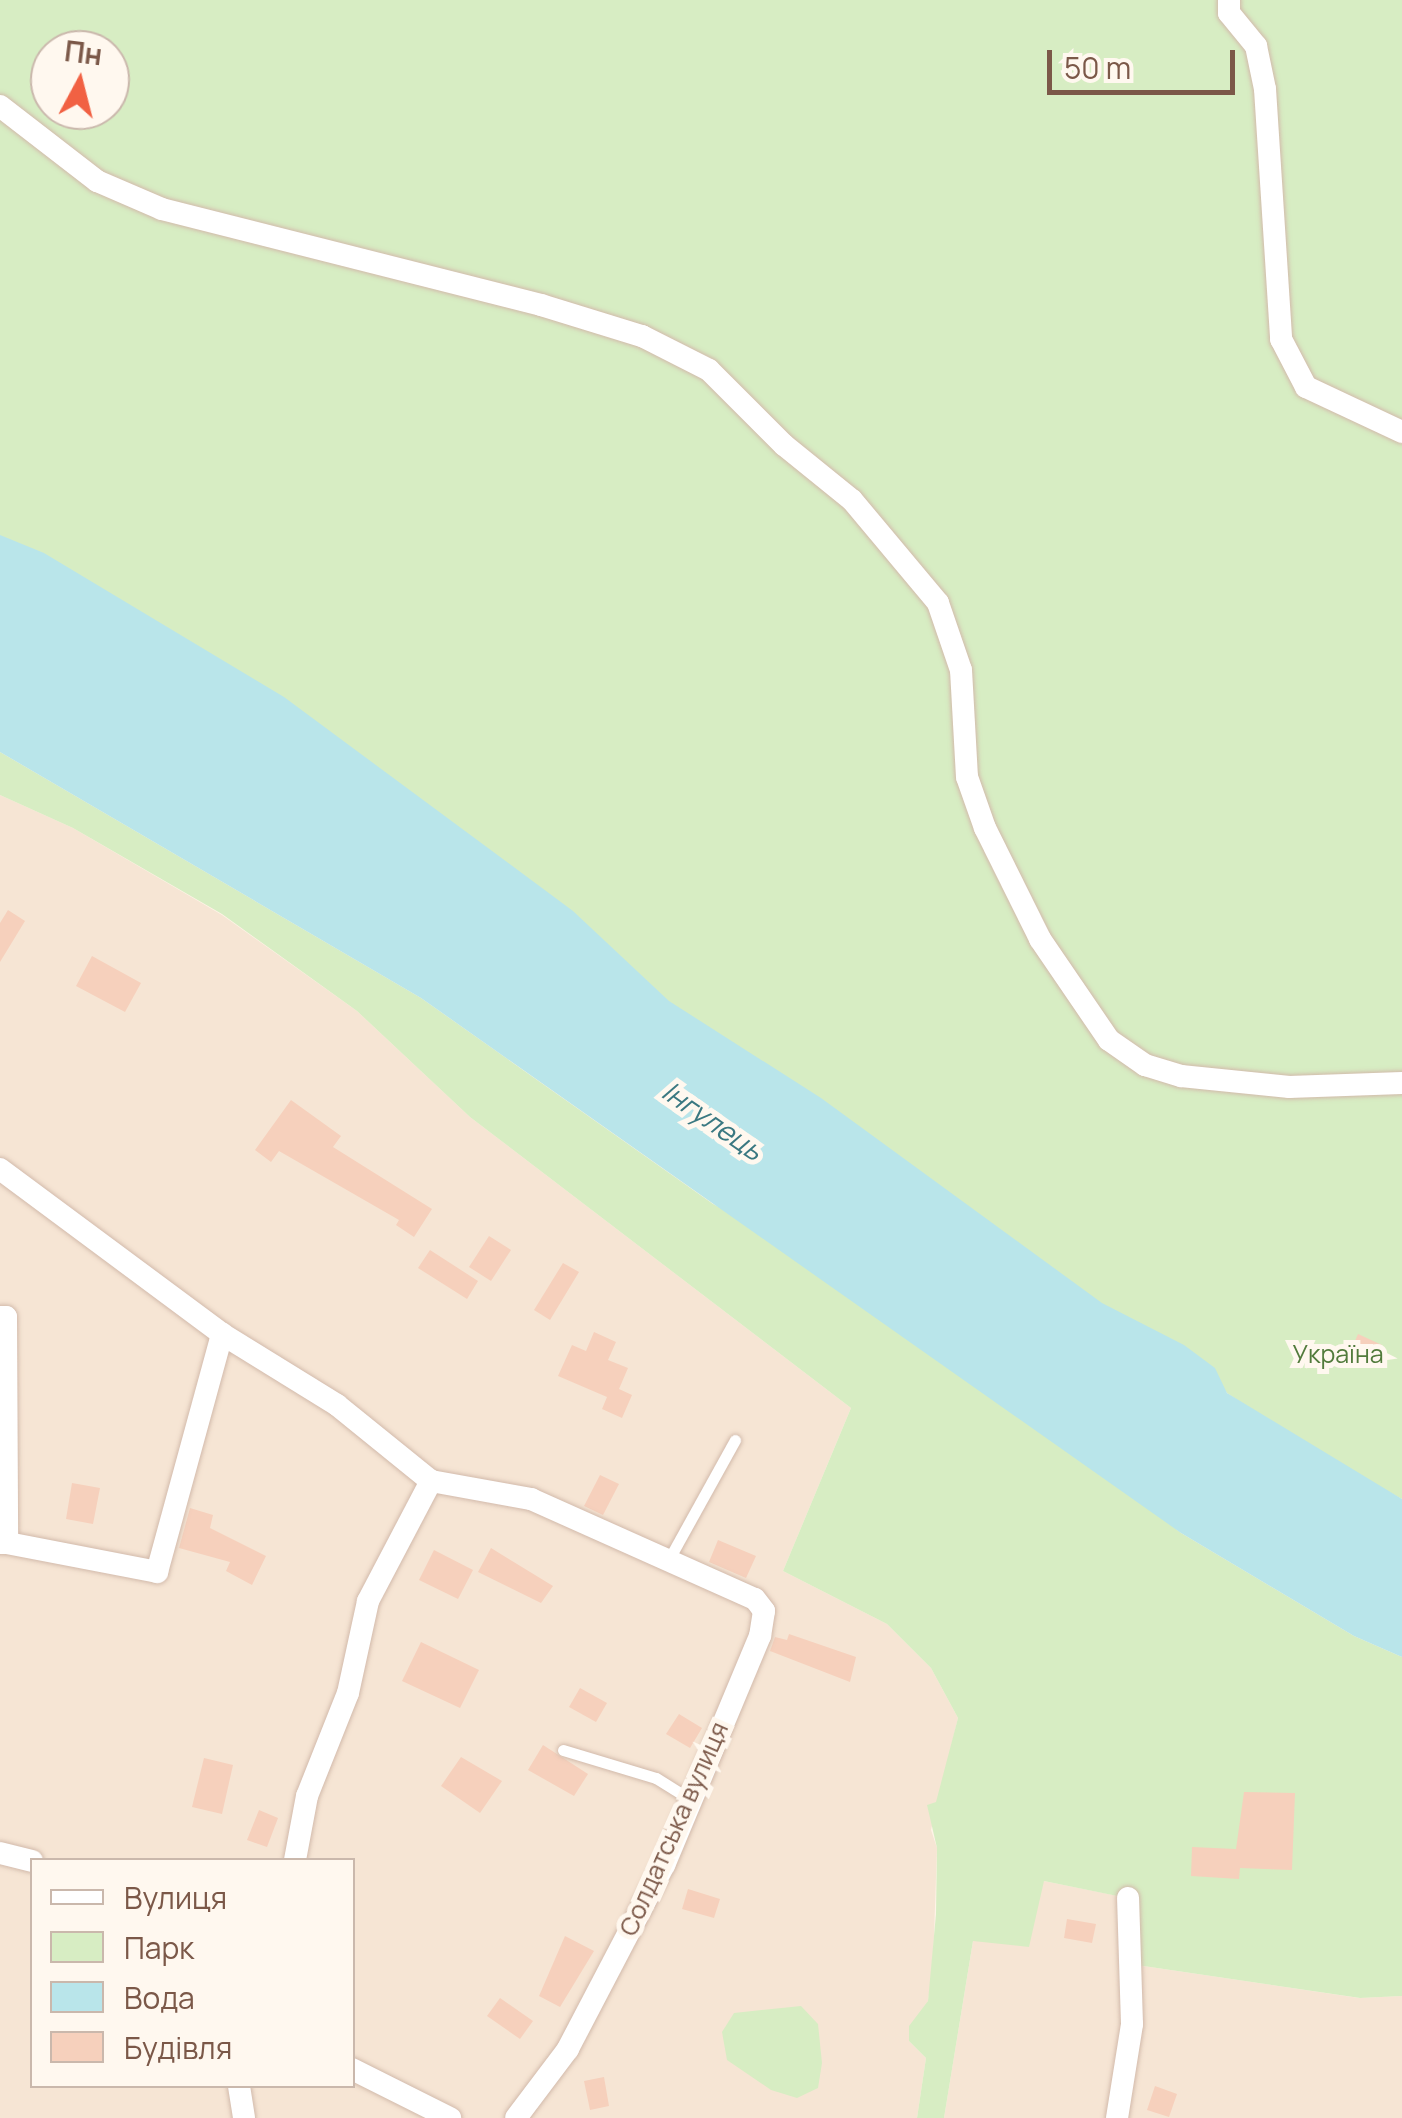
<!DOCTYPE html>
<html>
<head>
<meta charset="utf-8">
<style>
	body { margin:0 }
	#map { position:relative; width:1402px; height:2118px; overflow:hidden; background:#fef4e7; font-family:Manrope,sans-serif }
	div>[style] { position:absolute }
	.residential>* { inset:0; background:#f6e5d4 }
	.green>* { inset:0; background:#d7edc3 }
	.water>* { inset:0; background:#b9e5ea }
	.building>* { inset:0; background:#f6d0bc }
	.roads { filter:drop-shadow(0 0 2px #d2baab) drop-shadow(0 0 2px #d2baab) }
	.service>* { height:11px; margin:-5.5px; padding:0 5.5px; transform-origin:5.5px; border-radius:5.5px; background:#fff }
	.minor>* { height:22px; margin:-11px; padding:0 11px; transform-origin:11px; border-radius:11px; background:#fff }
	span { translate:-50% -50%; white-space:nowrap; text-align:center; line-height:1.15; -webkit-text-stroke:10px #fff8ef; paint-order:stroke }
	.park-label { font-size:25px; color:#527b3c }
	.street-label { font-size:25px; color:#7b5848 }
	.water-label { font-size:28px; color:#3a7881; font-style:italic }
	.legend { position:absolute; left:30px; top:1858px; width:325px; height:230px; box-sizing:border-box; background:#fff8ef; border:2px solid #cab8ac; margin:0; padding:12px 18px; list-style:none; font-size:30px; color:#7b5848 }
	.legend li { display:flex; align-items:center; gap:20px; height:50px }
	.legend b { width:50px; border:2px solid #cab8ac }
	.north { position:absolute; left:30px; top:30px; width:100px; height:100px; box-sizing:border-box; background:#fff8ef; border:2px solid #cab8ac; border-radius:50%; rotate:7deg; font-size:28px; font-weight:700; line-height:40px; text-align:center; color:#7b5848 }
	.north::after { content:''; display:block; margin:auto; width:35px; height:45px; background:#f16143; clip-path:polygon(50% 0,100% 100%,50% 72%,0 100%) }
	.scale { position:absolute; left:1047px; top:50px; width:188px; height:45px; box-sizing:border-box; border:5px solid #7b5848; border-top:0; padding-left:12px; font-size:30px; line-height:35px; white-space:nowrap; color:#7b5848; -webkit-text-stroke:8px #fff8ef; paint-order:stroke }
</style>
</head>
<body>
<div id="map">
	<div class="residential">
		<i style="clip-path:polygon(evenodd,0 795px,73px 828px,222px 915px,357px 1011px,470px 1117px,851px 1408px,783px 1571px,887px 1624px,931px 1668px,958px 1718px,931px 1830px,937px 1848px,933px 1965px,928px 2001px,909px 2041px,926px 2058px,917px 2118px,0 2118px,0 795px,32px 1860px,352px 1860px,352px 2086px,32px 2086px,32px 1860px)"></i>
		<i style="clip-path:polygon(1044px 1881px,1128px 1898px,1130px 1964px,1359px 1998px,1402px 1996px,1402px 2118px,944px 2118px,973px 1941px)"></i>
	</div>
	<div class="green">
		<i style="clip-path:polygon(evenodd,0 0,1402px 0,1402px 1499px,1308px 1448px,1227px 1393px,1213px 1373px,1174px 1365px,0 616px,0 0,50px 50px,110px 50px,110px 110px,50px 110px,50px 50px)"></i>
		<i style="clip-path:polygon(0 752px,421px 998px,713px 1204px,870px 1284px,1181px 1533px,1354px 1636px,1402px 1657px,1402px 1996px,1360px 1998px,1130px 1964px,1127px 1898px,1044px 1881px,1029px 1947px,973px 1941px,944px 2118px,917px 2118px,926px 2058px,909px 2041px,909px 2026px,928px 2001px,936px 1914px,937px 1848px,927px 1805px,936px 1802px,958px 1718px,931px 1668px,887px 1624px,783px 1571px,851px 1408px,470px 1117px,357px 1011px,222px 914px,73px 828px,0 795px)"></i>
		<i style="clip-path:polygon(801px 2006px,818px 2024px,822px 2063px,818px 2088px,797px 2098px,771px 2090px,727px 2060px,722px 2032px,734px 2013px)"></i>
	</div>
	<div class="water">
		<i style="clip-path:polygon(0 535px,44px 553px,284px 697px,573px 911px,669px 1001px,821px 1098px,1102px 1303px,1184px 1345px,1215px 1368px,1227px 1393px,1402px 1499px,1402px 1657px,1354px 1636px,1181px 1533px,421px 998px,0 752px)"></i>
	</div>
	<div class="building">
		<i style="clip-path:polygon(8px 910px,25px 921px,0 962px,0 923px)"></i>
		<i style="clip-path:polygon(92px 956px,141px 983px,125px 1012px,76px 986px)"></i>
		<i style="clip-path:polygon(291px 1100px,341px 1136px,333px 1147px,432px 1209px,414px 1237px,396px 1225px,399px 1220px,279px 1151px,271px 1162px,255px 1150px)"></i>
		<i style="clip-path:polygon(489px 1236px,511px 1250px,491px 1281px,469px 1267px)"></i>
		<i style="clip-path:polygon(430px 1250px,478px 1281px,467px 1299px,418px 1268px)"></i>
		<i style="clip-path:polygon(563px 1263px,579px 1272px,550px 1320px,534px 1310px)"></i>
		<i style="clip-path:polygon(594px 1332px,616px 1342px,608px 1360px,628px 1368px,619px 1389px,632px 1395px,622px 1418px,602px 1409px,607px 1397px,558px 1376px,572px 1345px,586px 1351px)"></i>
		<i style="clip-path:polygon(1358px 1334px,1382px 1345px,1373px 1366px,1349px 1355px)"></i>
		<i style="clip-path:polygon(600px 1475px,619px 1484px,603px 1515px,584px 1506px)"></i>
		<i style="clip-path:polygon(72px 1483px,100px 1488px,93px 1524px,66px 1519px)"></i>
		<i style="clip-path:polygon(190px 1508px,213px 1515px,210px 1528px,266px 1556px,252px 1585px,226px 1571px,230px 1562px,179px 1548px)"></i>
		<i style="clip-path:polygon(718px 1540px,756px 1556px,746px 1578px,709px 1562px)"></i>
		<i style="clip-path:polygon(491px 1548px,553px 1586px,541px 1603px,478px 1572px)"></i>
		<i style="clip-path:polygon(434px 1550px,473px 1570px,458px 1599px,419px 1580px)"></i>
		<i style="clip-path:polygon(789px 1634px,856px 1657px,850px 1682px,770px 1651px,775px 1637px,787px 1640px)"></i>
		<i style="clip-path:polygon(421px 1642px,479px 1670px,460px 1708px,402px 1681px)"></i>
		<i style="clip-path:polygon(580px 1688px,607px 1703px,596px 1722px,569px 1707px)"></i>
		<i style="clip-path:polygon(679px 1714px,702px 1728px,690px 1748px,666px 1734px)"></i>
		<i style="clip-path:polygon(543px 1745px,588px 1774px,574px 1796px,528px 1770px)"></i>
		<i style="clip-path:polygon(461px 1757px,502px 1781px,480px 1813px,441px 1786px)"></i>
		<i style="clip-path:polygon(204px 1758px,233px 1765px,222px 1814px,192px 1807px)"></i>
		<i style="clip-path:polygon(1244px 1792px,1295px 1793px,1292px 1870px,1240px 1868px,1239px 1879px,1191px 1876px,1192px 1847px,1236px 1849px)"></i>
		<i style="clip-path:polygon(259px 1810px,278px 1818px,267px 1847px,247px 1840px)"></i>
		<i style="clip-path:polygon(688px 1889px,720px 1899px,714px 1918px,682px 1909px)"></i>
		<i style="clip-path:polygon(1067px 1919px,1096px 1924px,1092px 1943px,1064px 1938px)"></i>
		<i style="clip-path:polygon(565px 1936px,594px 1951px,560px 2007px,539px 1996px)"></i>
		<i style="clip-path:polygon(500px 1998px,533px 2021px,520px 2039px,487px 2016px)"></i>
		<i style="clip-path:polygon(604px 2077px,609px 2106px,590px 2110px,584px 2081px)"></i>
		<i style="clip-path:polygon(1155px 2086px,1177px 2094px,1169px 2117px,1147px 2110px)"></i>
	</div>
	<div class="roads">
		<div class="service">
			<i style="left:669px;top:1559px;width:136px;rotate:-61deg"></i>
			<i style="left:563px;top:1750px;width:97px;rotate:16.8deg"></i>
			<i style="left:656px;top:1778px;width:38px;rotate:32deg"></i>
		</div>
		<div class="minor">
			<i style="left:1229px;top:0;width:13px;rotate:90deg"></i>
			<i style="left:1229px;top:13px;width:43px;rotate:50.7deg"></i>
			<i style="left:1256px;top:46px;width:44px;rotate:78.2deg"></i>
			<i style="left:1265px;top:89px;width:251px;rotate:86.3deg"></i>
			<i style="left:1281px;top:339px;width:54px;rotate:62.5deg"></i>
			<i style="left:1306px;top:387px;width:106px;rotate:25.1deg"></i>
			<i style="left:0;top:106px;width:123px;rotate:37.7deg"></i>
			<i style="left:97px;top:181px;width:71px;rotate:23.3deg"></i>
			<i style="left:162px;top:209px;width:391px;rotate:14.2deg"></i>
			<i style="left:541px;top:305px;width:106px;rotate:17.1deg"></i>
			<i style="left:642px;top:336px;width:75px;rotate:26.9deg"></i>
			<i style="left:709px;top:370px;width:106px;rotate:45deg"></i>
			<i style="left:784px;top:445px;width:87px;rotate:39deg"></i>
			<i style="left:852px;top:500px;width:134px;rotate:50.1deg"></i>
			<i style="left:938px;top:603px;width:71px;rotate:71.1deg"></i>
			<i style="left:961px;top:670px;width:107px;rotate:86.8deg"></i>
			<i style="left:967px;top:777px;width:54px;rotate:70.6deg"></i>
			<i style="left:985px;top:828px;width:124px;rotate:63.6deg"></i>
			<i style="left:1040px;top:939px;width:122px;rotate:55.7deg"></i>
			<i style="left:1109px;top:1040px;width:44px;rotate:34.8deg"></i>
			<i style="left:1145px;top:1065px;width:38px;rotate:17deg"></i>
			<i style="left:1181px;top:1076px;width:109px;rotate:5.8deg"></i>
			<i style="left:1289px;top:1087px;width:113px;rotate:-2deg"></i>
			<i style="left:0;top:1169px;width:277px;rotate:36.6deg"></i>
			<i style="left:222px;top:1334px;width:135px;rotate:31.7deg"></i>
			<i style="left:337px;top:1405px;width:121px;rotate:39deg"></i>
			<i style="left:431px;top:1481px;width:102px;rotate:10.2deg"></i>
			<i style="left:531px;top:1499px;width:245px;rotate:24.1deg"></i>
			<i style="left:755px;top:1599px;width:15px;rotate:53deg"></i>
			<i style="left:764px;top:1611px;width:25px;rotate:99deg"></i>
			<i style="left:760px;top:1636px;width:248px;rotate:112.7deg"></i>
			<i style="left:664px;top:1865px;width:208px;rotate:117.6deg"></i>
			<i style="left:568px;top:2049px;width:86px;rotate:127deg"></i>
			<i style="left:0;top:1317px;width:6px"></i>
			<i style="left:6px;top:1317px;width:226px;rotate:89.7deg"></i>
			<i style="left:7px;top:1543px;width:7px;rotate:180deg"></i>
			<i style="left:7px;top:1543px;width:153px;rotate:10.9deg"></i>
			<i style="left:157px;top:1572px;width:247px;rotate:-74.7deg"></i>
			<i style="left:0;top:1853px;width:33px;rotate:14deg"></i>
			<i style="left:295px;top:1860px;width:65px;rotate:-79.4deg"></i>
			<i style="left:307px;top:1796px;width:111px;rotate:-68.3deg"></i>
			<i style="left:348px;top:1693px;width:94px;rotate:-77.7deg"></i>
			<i style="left:368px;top:1601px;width:136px;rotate:-62.3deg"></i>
			<i style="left:352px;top:2069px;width:110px;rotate:26.6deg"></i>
			<i style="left:239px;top:2086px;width:32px;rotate:81deg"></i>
			<i style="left:1117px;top:2118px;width:95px;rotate:-80.9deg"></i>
			<i style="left:1132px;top:2024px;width:126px;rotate:-91.8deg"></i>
		</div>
	</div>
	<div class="park-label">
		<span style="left:1338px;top:1354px">Україна</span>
	</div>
	<div class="street-label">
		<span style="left:674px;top:1829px;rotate:-66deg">Солдатська вулиця</span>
	</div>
	<div class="water-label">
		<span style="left:713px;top:1120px;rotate:35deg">Інгулець</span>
	</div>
	<ul class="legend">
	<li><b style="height:12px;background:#fff"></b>Вулиця</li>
	<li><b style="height:28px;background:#d7edc3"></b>Парк</li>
	<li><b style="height:28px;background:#b9e5ea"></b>Вода</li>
	<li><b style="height:28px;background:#f6d0bc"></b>Будівля</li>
	</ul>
	<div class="north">Пн</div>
	<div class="scale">50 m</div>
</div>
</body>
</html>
